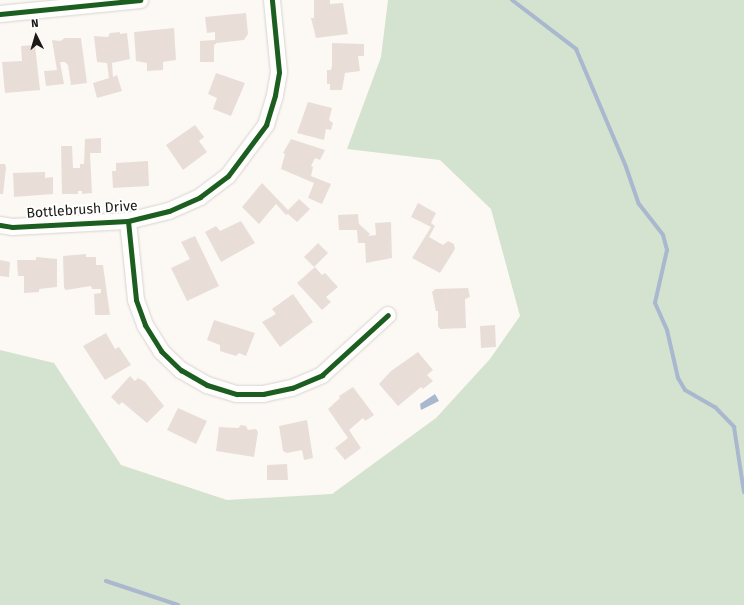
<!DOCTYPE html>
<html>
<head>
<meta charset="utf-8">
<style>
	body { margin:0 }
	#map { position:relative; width:744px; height:605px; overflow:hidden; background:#fcf8f4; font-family:"Fira Sans",sans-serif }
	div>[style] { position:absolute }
	.forest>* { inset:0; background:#d4e3cf }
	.water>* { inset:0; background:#a9b8ce }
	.stream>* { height:4px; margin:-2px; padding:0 2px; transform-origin:2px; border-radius:2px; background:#a9b8ce }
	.building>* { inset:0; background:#e8ded7 }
	.roads { filter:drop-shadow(0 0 1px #d7d4d1) drop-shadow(0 0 1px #d7d4d1) }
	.minor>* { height:16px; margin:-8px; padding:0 8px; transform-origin:8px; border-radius:8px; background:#fffefd }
	.cycleway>* { height:5px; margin:-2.5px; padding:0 2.5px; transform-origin:2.5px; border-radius:2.5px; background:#1b5e20 }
	span { translate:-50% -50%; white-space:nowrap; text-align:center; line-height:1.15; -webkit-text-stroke:3.5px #fff; paint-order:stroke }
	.street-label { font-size:14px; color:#1c1a17 }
	.north { position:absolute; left:16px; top:16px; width:40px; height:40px; -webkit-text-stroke:3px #fff; paint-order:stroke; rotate:355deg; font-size:11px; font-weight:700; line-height:16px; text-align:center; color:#1c1a17 }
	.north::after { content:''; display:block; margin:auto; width:14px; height:18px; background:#1c1a17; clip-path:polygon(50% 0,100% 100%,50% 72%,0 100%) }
</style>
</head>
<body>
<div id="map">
	<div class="forest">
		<i style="clip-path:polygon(388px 0,744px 0,744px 605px,0 605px,0 350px,54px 363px,121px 465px,227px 500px,332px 494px,436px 418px,490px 359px,520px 316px,491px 209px,440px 160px,347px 149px,381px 57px)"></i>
	</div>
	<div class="water">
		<i style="clip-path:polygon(435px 394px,439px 401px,421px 410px,420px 404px)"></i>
	</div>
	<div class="stream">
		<i style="left:512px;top:0;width:81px;rotate:37.4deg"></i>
		<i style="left:576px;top:49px;width:128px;rotate:67deg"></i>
		<i style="left:626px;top:167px;width:39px;rotate:71deg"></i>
		<i style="left:639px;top:204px;width:39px;rotate:52deg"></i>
		<i style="left:663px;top:235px;width:16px;rotate:75deg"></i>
		<i style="left:667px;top:250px;width:54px;rotate:102.8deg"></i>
		<i style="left:655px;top:303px;width:30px;rotate:66deg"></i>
		<i style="left:667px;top:330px;width:49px;rotate:77.1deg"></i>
		<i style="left:678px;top:378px;width:14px;rotate:60deg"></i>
		<i style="left:685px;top:390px;width:34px;rotate:30deg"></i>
		<i style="left:715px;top:407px;width:28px;rotate:46deg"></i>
		<i style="left:734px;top:427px;width:66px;rotate:81.3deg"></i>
		<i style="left:106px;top:581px;width:76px;rotate:18.4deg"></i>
	</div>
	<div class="building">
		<i style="clip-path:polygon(314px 0,330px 0,330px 4px,343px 3px,348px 34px,316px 38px,311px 18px,314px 18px)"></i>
		<i style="clip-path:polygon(246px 13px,248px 34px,244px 40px,217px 43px,214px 45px,214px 62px,200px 62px,200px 41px,215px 40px,215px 32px,207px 33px,205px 17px)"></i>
		<i style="clip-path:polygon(174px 28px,176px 60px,163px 62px,163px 70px,147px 71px,147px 63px,136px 61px,134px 32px)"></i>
		<i style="clip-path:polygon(120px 32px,120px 34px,127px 33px,130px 59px,112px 63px,113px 77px,117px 75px,122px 91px,97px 98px,93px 83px,109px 78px,107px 63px,97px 62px,94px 36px,108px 37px,110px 33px)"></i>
		<i style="clip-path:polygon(65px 38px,81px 38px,87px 83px,71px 85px,68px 65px,65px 62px,60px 62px,64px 84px,46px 86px,44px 71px,57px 70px,52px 40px,60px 41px)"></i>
		<i style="clip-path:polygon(332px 43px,364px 44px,364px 56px,358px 56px,360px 71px,345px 73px,342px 90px,330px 90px,330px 84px,327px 84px,327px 70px,331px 70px,332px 66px)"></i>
		<i style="clip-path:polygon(35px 45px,40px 90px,5px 93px,2px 62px,22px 61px,21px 46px)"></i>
		<i style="clip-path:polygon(216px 73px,245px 83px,231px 116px,213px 109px,217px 98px,208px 94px)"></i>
		<i style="clip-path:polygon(308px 102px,332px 108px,329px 120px,333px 123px,331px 130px,326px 129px,324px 140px,297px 133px)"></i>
		<i style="clip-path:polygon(195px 125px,204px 137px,199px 141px,207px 152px,183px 170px,166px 145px)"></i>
		<i style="clip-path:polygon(101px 138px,101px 153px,90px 153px,92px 193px,82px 194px,82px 191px,78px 191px,78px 194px,62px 194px,61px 146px,72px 146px,73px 168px,80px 168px,80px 164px,84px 164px,85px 139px)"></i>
		<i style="clip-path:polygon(291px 139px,325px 150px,320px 160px,315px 158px,311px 166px,313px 167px,311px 176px,331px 184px,322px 204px,308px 198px,314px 183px,281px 169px,285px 154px,283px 153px)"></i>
		<i style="clip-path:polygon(148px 161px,149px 186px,113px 188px,112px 171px,116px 171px,116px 163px)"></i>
		<i style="clip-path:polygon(0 164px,5px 164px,6px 168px,3px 194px,0 194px)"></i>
		<i style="clip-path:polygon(45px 172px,45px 178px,53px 177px,53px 194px,14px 197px,13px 173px)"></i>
		<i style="clip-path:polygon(262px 183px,288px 210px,299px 199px,310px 209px,297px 222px,288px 214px,286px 215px,276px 204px,259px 224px,242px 207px)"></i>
		<i style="clip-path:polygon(418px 203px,436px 213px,431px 223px,435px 226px,429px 237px,443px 245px,448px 241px,454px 244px,455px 249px,440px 273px,412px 258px,431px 227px,411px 217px)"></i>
		<i style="clip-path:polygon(358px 214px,359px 224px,370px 234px,368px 236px,376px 235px,375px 223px,391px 222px,392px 258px,366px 263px,365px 243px,358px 243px,357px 230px,360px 230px,339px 230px,338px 215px)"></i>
		<i style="clip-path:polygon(241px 221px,255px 243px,221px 262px,205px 232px,216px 226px,220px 231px)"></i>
		<i style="clip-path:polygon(195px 236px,219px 286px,187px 301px,171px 268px,190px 259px,181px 242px)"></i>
		<i style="clip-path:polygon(318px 243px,328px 253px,314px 267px,304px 257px)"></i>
		<i style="clip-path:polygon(86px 254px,86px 257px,96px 257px,96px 265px,103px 265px,110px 315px,95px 315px,94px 294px,101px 293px,101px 289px,92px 289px,91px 286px,66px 290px,64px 288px,63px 256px)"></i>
		<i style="clip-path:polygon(36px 257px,57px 259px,57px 287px,39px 289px,39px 292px,24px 293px,24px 276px,18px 276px,17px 260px,36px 260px)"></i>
		<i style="clip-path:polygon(0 260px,10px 262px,9px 277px,0 276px)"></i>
		<i style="clip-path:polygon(315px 267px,322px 275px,325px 273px,338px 287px,326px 297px,331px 302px,322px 310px,297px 283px)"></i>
		<i style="clip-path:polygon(468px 288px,470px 297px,465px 299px,466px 328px,440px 329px,438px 326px,438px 311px,436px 311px,432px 292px,435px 289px)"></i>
		<i style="clip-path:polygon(293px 294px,313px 322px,280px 347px,262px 322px,276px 314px,272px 309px)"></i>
		<i style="clip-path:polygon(214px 320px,255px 333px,246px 356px,239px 353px,236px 356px,220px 351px,220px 345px,207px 340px)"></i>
		<i style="clip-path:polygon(495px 325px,496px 347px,481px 348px,480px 326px)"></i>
		<i style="clip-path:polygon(106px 333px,115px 349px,119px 347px,131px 365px,105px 380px,83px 346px)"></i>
		<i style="clip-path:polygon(418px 352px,433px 370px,427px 375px,433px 381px,423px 389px,421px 387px,398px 406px,379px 384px,391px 371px)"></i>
		<i style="clip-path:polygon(130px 376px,135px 381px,138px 378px,145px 382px,164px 406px,147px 423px,122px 402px,119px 405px,111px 397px)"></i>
		<i style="clip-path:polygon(353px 387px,374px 415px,365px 421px,363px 418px,349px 430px,361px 448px,345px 460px,335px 448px,348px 438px,328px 409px,340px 398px,339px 396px)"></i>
		<i style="clip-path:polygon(178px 408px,207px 421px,196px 444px,167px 430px)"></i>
		<i style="clip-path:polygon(307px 420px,313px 458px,304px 460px,302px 450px,287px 453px,283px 451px,279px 426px)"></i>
		<i style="clip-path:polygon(241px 425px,246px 426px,248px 430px,256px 429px,258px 432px,254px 457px,216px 451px,219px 427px,238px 428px)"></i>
		<i style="clip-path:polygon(287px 464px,288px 480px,267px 480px,267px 465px)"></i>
	</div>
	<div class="roads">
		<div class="minor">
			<i style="left:0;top:14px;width:141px;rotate:-5.7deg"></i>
			<i style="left:128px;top:221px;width:79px;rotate:84.2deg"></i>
			<i style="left:136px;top:300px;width:27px;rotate:70deg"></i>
			<i style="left:145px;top:325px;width:31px;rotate:58deg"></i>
			<i style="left:161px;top:351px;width:28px;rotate:44deg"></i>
			<i style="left:181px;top:370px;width:30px;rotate:30deg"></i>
			<i style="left:207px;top:385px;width:31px;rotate:17deg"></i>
			<i style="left:237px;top:394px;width:26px"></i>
			<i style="left:263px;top:394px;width:30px;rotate:-12deg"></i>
			<i style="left:292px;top:388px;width:33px;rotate:-23deg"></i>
			<i style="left:322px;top:375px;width:89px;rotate:-42.3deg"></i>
			<i style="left:0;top:225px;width:12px;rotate:9deg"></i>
			<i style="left:12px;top:227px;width:116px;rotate:-3deg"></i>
			<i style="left:128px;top:221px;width:42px;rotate:-13.7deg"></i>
			<i style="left:169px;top:211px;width:34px;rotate:-24deg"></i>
			<i style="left:200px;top:197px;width:35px;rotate:-37deg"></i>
			<i style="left:228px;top:176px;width:64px;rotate:-53.3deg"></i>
			<i style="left:266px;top:125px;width:31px;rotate:-73deg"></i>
			<i style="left:275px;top:95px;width:23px;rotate:-80deg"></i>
			<i style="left:279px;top:72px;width:72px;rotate:-95.6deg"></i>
		</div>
	</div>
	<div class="cycleway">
		<i style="left:0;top:14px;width:141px;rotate:-5.7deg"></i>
		<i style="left:128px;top:221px;width:79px;rotate:84.2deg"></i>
		<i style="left:136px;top:300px;width:27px;rotate:70deg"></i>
		<i style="left:145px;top:325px;width:31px;rotate:58deg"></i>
		<i style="left:161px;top:351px;width:28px;rotate:44deg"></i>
		<i style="left:181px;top:370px;width:30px;rotate:30deg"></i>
		<i style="left:207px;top:385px;width:31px;rotate:17deg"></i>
		<i style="left:237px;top:394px;width:26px"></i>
		<i style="left:263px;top:394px;width:30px;rotate:-12deg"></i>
		<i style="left:292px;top:388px;width:33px;rotate:-23deg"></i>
		<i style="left:322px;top:375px;width:89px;rotate:-42.3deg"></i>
		<i style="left:0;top:225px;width:12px;rotate:9deg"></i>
		<i style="left:12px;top:227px;width:116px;rotate:-3deg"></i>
		<i style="left:128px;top:221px;width:42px;rotate:-13.7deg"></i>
		<i style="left:169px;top:211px;width:34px;rotate:-24deg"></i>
		<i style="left:200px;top:197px;width:35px;rotate:-37deg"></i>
		<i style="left:228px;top:176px;width:64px;rotate:-53.3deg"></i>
		<i style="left:266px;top:125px;width:31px;rotate:-73deg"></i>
		<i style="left:275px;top:95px;width:23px;rotate:-80deg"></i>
		<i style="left:279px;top:72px;width:72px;rotate:-95.6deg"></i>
	</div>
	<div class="street-label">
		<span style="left:82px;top:210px;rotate:-4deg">Bottlebrush Drive</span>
	</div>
	<div class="north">N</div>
</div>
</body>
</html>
